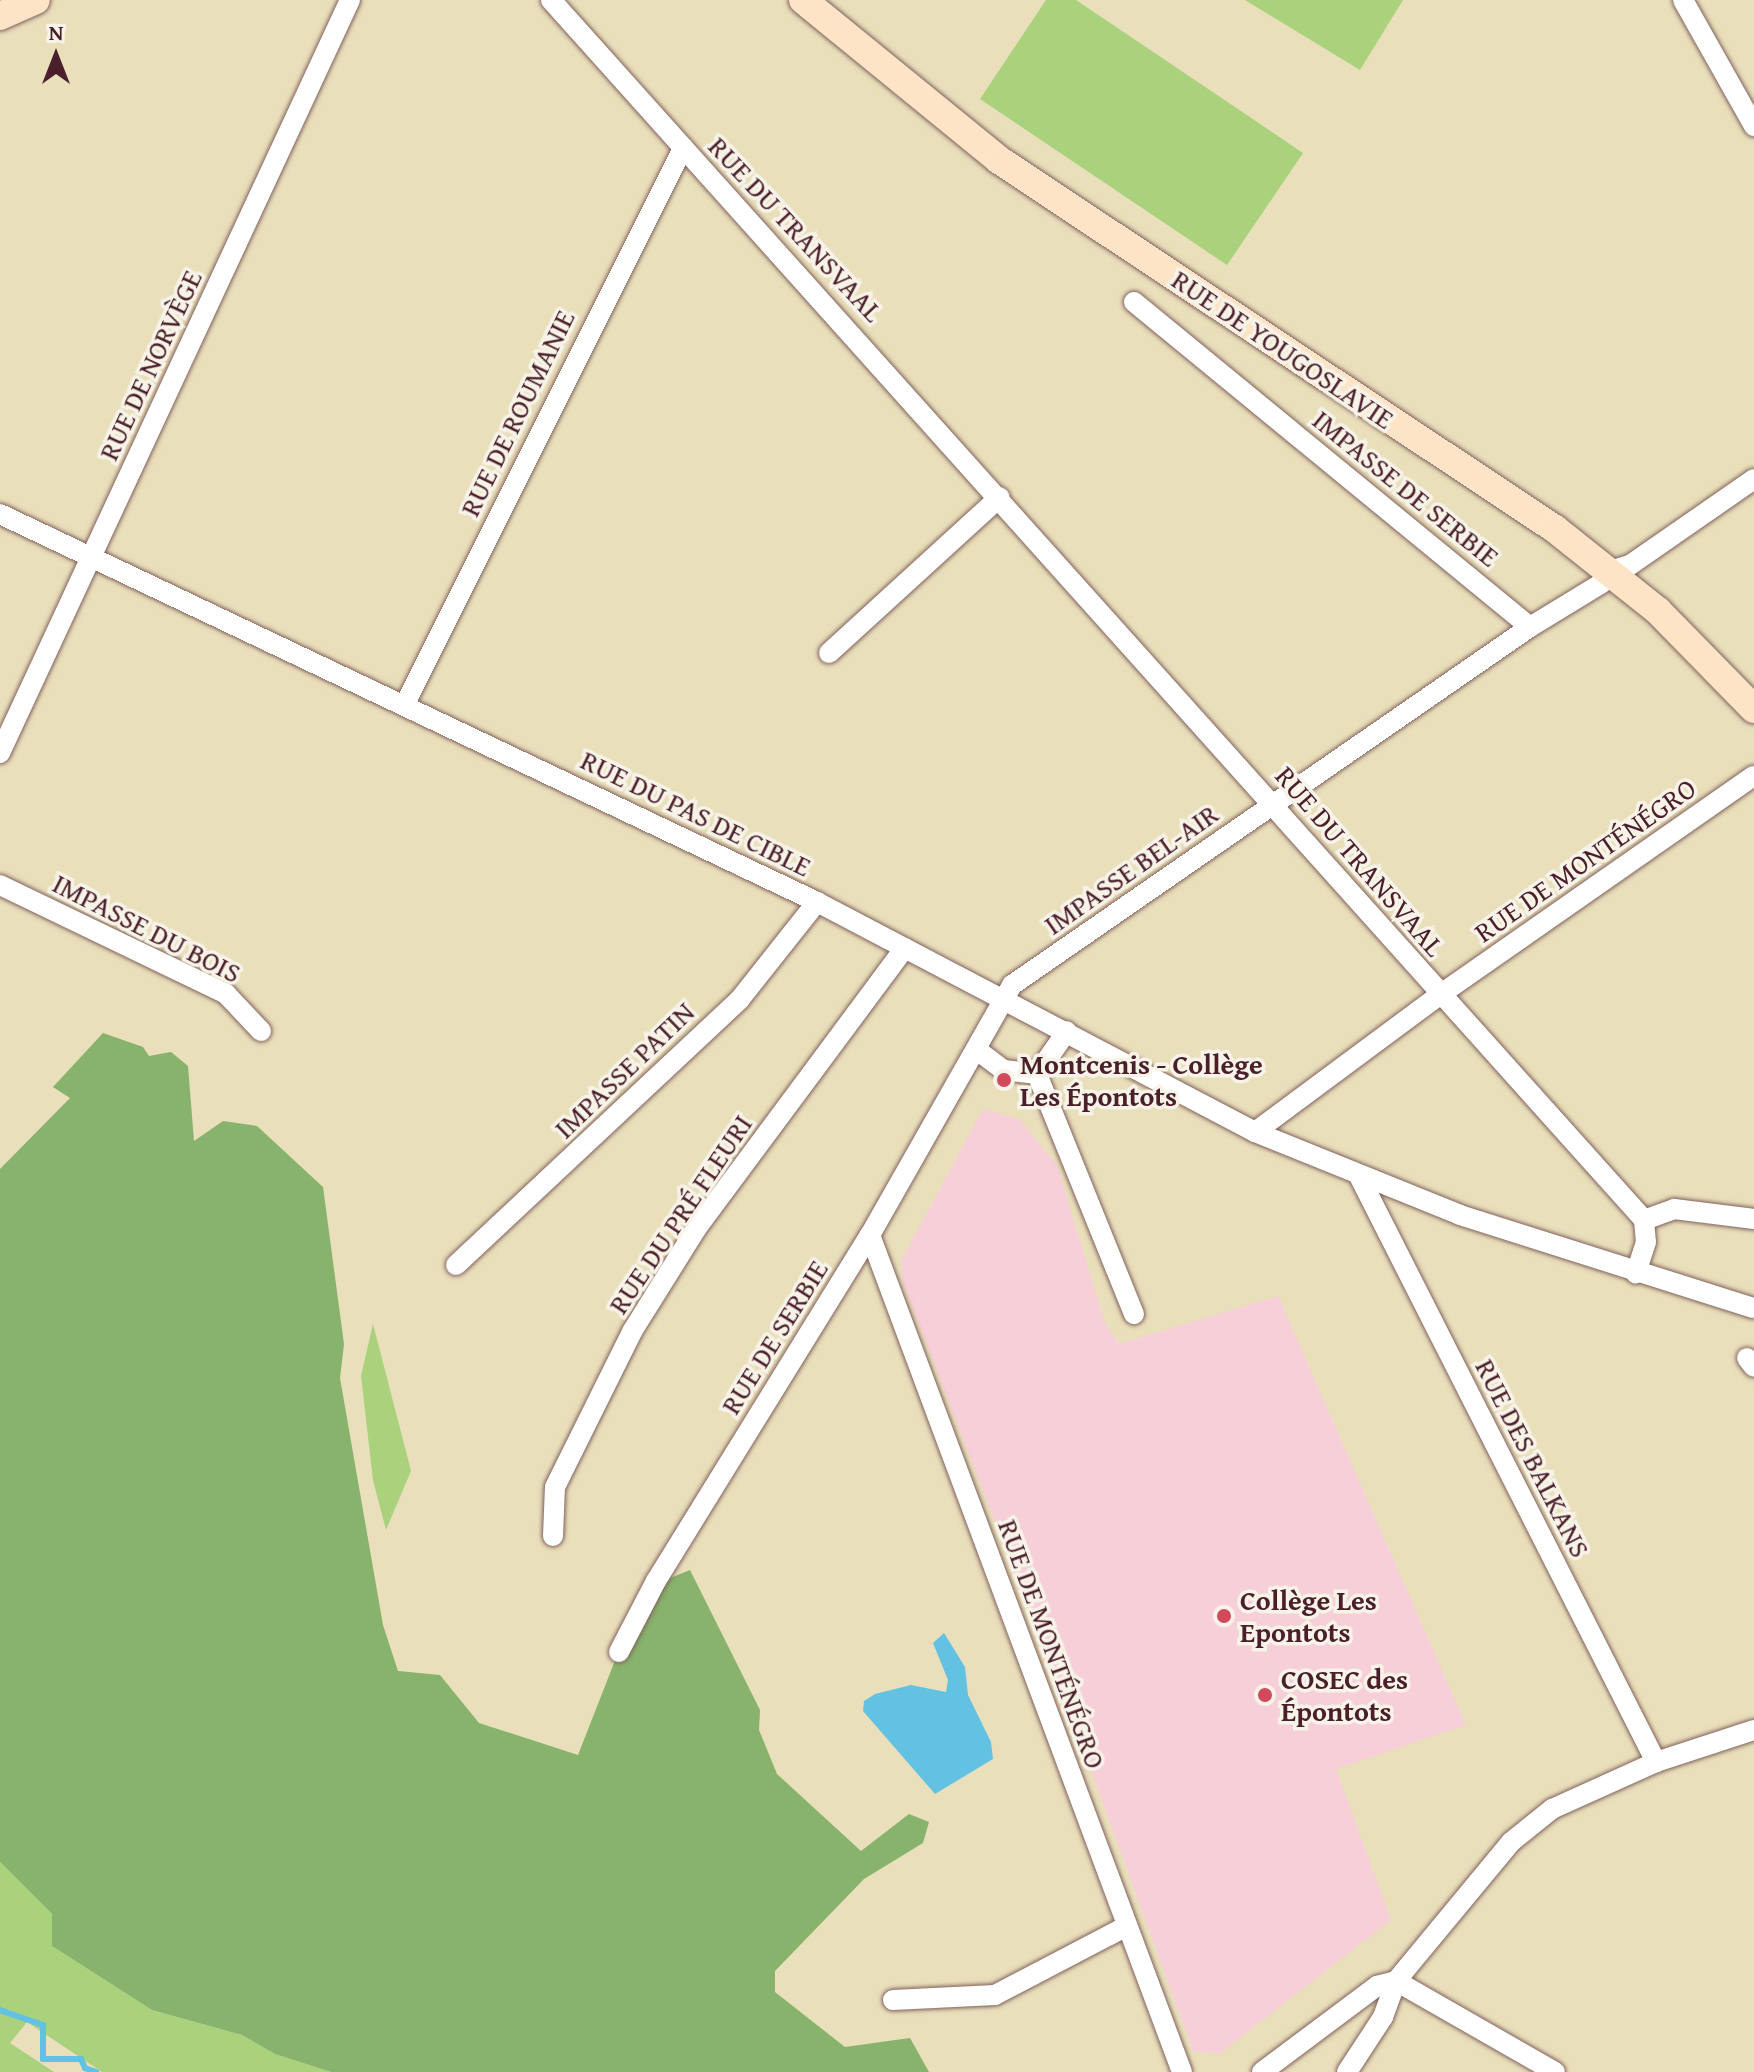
<!DOCTYPE html>
<html>
<head>
<meta charset="utf-8">
<style>
	body { margin:0 }
	#map { position:relative; width:1754px; height:2072px; overflow:hidden; background:#e9dfbb; font-family:"Gentium Book Plus",serif }
	div>[style] { position:absolute }
	.built>* { inset:0; background:#f6cfd9 }
	.green>* { inset:0; background:#aad17c }
	.forest>* { inset:0; background:#87b36c }
	.water>* { inset:0; background:#63c1e1 }
	.stream>* { height:6px; margin:-3px; padding:0 3px; transform-origin:3px; border-radius:3px; background:#63c1e1 }
	.roads { filter:drop-shadow(0 0 2px #82625d) drop-shadow(0 0 2px #82625d) }
	.minor>* { height:20px; margin:-10px; padding:0 10px; transform-origin:10px; border-radius:10px; background:#fff }
	.secondary>* { height:28px; margin:-14px; padding:0 14px; transform-origin:14px; border-radius:14px; background:#fee4c6 }
	.dots>* { width:22px; height:22px; translate:-50% -50%; box-sizing:border-box; border:4px solid #f7f3e8; border-radius:50% }
	span { translate:-50% -50%; white-space:nowrap; text-align:center; line-height:1.15; -webkit-text-stroke:7px #f7f3e8; paint-order:stroke }
	.street-label { font-size:28px; color:#4a1f2b }
	.poi-label { font-size:28px; color:#4a1f2b; font-weight:700 }
	.left { translate:0 -50%; text-align:left }
	.north { position:absolute; left:16px; top:16px; width:80px; height:80px; -webkit-text-stroke:6px #f7f3e8; paint-order:stroke; rotate:0deg; font-size:22px; font-weight:700; line-height:32px; text-align:center; color:#4a1f2b }
	.north::after { content:''; display:block; margin:auto; width:28px; height:36px; background:#4a1f2b; clip-path:polygon(50% 0,100% 100%,50% 72%,0 100%) }
</style>
</head>
<body>
<div id="map">
	<div class="built">
		<i style="clip-path:polygon(983px 1109px,1019px 1119px,1057px 1165px,1105px 1323px,1119px 1344px,1278px 1296px,1466px 1725px,1336px 1769px,1391px 1920px,1219px 2054px,1193px 2051px,1093px 1776px,902px 1280px,902px 1259px)"></i>
	</div>
	<div class="green">
		<i style="clip-path:polygon(1046px 0,1076px 0,1303px 153px,1227px 265px,980px 99px)"></i>
		<i style="clip-path:polygon(1245px 0,1403px 0,1360px 70px)"></i>
		<i style="clip-path:polygon(373px 1324px,411px 1471px,386px 1530px,373px 1480px,361px 1376px)"></i>
		<i style="clip-path:polygon(0 1862px,52px 1914px,52px 1946px,152px 2010px,242px 2035px,275px 2054px,331px 2072px,102px 2072px,27px 2022px,10px 2043px,54px 2072px,0 2072px)"></i>
	</div>
	<div class="forest">
		<i style="clip-path:polygon(103px 1033px,143px 1047px,149px 1056px,171px 1052px,188px 1066px,194px 1141px,223px 1121px,257px 1126px,323px 1187px,344px 1344px,340px 1378px,383px 1625px,398px 1671px,440px 1675px,479px 1723px,578px 1755px,643px 1589px,690px 1570px,760px 1710px,759px 1730px,777px 1774px,861px 1851px,909px 1814px,929px 1822px,923px 1843px,864px 1879px,775px 1971px,775px 1992px,845px 2047px,910px 2038px,929px 2072px,331px 2072px,275px 2054px,242px 2035px,152px 2010px,52px 1946px,52px 1914px,0 1862px,0 1169px,70px 1098px,53px 1087px)"></i>
	</div>
	<div class="water">
		<i style="clip-path:polygon(944px 1633px,965px 1667px,968px 1695px,991px 1742px,993px 1759px,935px 1794px,863px 1711px,864px 1701px,875px 1694px,911px 1685px,946px 1692px,948px 1680px,933px 1643px)"></i>
	</div>
	<div class="stream">
		<i style="left:0;top:2010px;width:46px;rotate:19.2deg"></i>
		<i style="left:43px;top:2025px;width:34px;rotate:90deg"></i>
		<i style="left:43px;top:2059px;width:38px"></i>
		<i style="left:81px;top:2059px;width:10px;rotate:66deg"></i>
		<i style="left:85px;top:2068px;width:12px;rotate:20deg"></i>
	</div>
	<div class="roads">
		<div class="minor">
			<i style="left:551px;top:0;width:1638px;rotate:48.14deg"></i>
			<i style="left:1644px;top:1220px;width:22px;rotate:85deg"></i>
			<i style="left:1646px;top:1242px;width:33px;rotate:108deg"></i>
			<i style="left:1683px;top:0;width:145px;rotate:60.6deg"></i>
			<i style="left:1134px;top:302px;width:512px;rotate:39.38deg"></i>
			<i style="left:0;top:514px;width:904px;rotate:25.4deg"></i>
			<i style="left:817px;top:902px;width:495px;rotate:27.7deg"></i>
			<i style="left:1255px;top:1132px;width:221px;rotate:22deg"></i>
			<i style="left:1460px;top:1215px;width:308px;rotate:17.6deg"></i>
			<i style="left:829px;top:653px;width:231px;rotate:-42.4deg"></i>
			<i style="left:405px;top:704px;width:622px;rotate:-63.43deg"></i>
			<i style="left:0;top:753px;width:830px;rotate:-65.07deg"></i>
			<i style="left:0;top:885px;width:251px;rotate:25.7deg"></i>
			<i style="left:226px;top:994px;width:51px;rotate:46.6deg"></i>
			<i style="left:977px;top:1050px;width:34px;rotate:37deg"></i>
			<i style="left:1004px;top:1070px;width:33px;rotate:7deg"></i>
			<i style="left:1037px;top:1074px;width:259px;rotate:68deg"></i>
			<i style="left:1037px;top:1074px;width:52px;rotate:-55.1deg"></i>
			<i style="left:1255px;top:1132px;width:232px;rotate:-36.6deg"></i>
			<i style="left:1441px;top:994px;width:381px;rotate:-34.9deg"></i>
			<i style="left:1360px;top:1178px;width:655px;rotate:63.12deg"></i>
			<i style="left:1644px;top:1220px;width:32px;rotate:-20deg"></i>
			<i style="left:1674px;top:1209px;width:81px;rotate:7.1deg"></i>
			<i style="left:870px;top:1235px;width:893px;rotate:69.56deg"></i>
			<i style="left:456px;top:1265px;width:389px;rotate:-43.1deg"></i>
			<i style="left:740px;top:999px;width:124px;rotate:-51.6deg"></i>
			<i style="left:1747px;top:1358px;width:11px;rotate:52deg"></i>
			<i style="left:553px;top:1536px;width:49px;rotate:-87.7deg"></i>
			<i style="left:555px;top:1487px;width:175px;rotate:-63.6deg"></i>
			<i style="left:633px;top:1330px;width:119px;rotate:-58deg"></i>
			<i style="left:696px;top:1229px;width:350px;rotate:-53.4deg"></i>
			<i style="left:619px;top:1652px;width:80px;rotate:-62.5deg"></i>
			<i style="left:656px;top:1581px;width:407px;rotate:-58.3deg"></i>
			<i style="left:870px;top:1235px;width:288px;rotate:-60.4deg"></i>
			<i style="left:1012px;top:985px;width:630px;rotate:-34.65deg"></i>
			<i style="left:1530px;top:627px;width:84px;rotate:-31.4deg"></i>
			<i style="left:1602px;top:583px;width:14px;rotate:-56deg"></i>
			<i style="left:1610px;top:571px;width:21px;rotate:-17deg"></i>
			<i style="left:1630px;top:565px;width:151px;rotate:-34.7deg"></i>
			<i style="left:893px;top:2000px;width:102px;rotate:-2.8deg"></i>
			<i style="left:995px;top:1995px;width:149px;rotate:-27.6deg"></i>
			<i style="left:1262px;top:2072px;width:144px;rotate:-36.8deg"></i>
			<i style="left:1377px;top:1986px;width:20px;rotate:-15deg"></i>
			<i style="left:1396px;top:1981px;width:180px;rotate:-50.4deg"></i>
			<i style="left:1511px;top:1842px;width:53px;rotate:-38.8deg"></i>
			<i style="left:1552px;top:1809px;width:114px;rotate:-24.3deg"></i>
			<i style="left:1656px;top:1762px;width:103px;rotate:-18.1deg"></i>
			<i style="left:1347px;top:2072px;width:66px;rotate:-56.8deg"></i>
			<i style="left:1383px;top:2017px;width:38px;rotate:-70deg"></i>
			<i style="left:1396px;top:1981px;width:183px;rotate:29.8deg"></i>
		</div>
		<div class="secondary">
			<i style="left:803px;top:0;width:253px;rotate:39.2deg"></i>
			<i style="left:999px;top:160px;width:667px;rotate:33.57deg"></i>
			<i style="left:1555px;top:529px;width:132px;rotate:38.5deg"></i>
			<i style="left:1658px;top:611px;width:137px;rotate:45.6deg"></i>
			<i style="left:0;top:16px;width:39px;rotate:-24deg"></i>
		</div>
	</div>
	<div class="dots">
		<i style="left:1004px;top:1080px;background:#d1495b"></i>
		<i style="left:1224px;top:1616px;background:#d1495b"></i>
		<i style="left:1265px;top:1695px;background:#d1495b"></i>
	</div>
	<div class="street-label">
		<span style="left:796px;top:229px;rotate:47deg">RUE DU TRANSVAAL</span>
		<span style="left:1283px;top:349px;rotate:34deg">RUE DE YOUGOSLAVIE</span>
		<span style="left:150px;top:365px;rotate:-65deg">RUE DE NORVÈGE</span>
		<span style="left:517px;top:413px;rotate:-64deg">RUE DE ROUMANIE</span>
		<span style="left:1406px;top:488px;rotate:39deg">IMPASSE DE SERBIE</span>
		<span style="left:696px;top:813px;rotate:26deg">RUE DU PAS DE CIBLE</span>
		<span style="left:1585px;top:860px;rotate:-35deg">RUE DE MONTÉNÉGRO</span>
		<span style="left:1360px;top:861px;rotate:49deg">RUE DU TRANSVAAL</span>
		<span style="left:1131px;top:869px;rotate:-35deg">IMPASSE BEL-AIR</span>
		<span style="left:147px;top:928px;rotate:27deg">IMPASSE DU BOIS</span>
		<span style="left:624px;top:1070px;rotate:-44deg">IMPASSE PATIN</span>
		<span style="left:680px;top:1214px;rotate:-56deg">RUE DU PRÉ FLEURI</span>
		<span style="left:774px;top:1337px;rotate:-58deg">RUE DE SERBIE</span>
		<span style="left:1533px;top:1458px;rotate:63deg">RUE DES BALKANS</span>
		<span style="left:1052px;top:1644px;rotate:70deg">RUE DE MONTÉNÉGRO</span>
	</div>
	<div class="poi-label">
		<span class="left" style="left:1020px;top:1080px">Montcenis - Collège<br>Les Épontots</span>
		<span class="left" style="left:1240px;top:1616px">Collège Les<br>Epontots</span>
		<span class="left" style="left:1281px;top:1695px">COSEC des<br>Épontots</span>
	</div>
	<div class="north">N</div>
</div>
</body>
</html>
